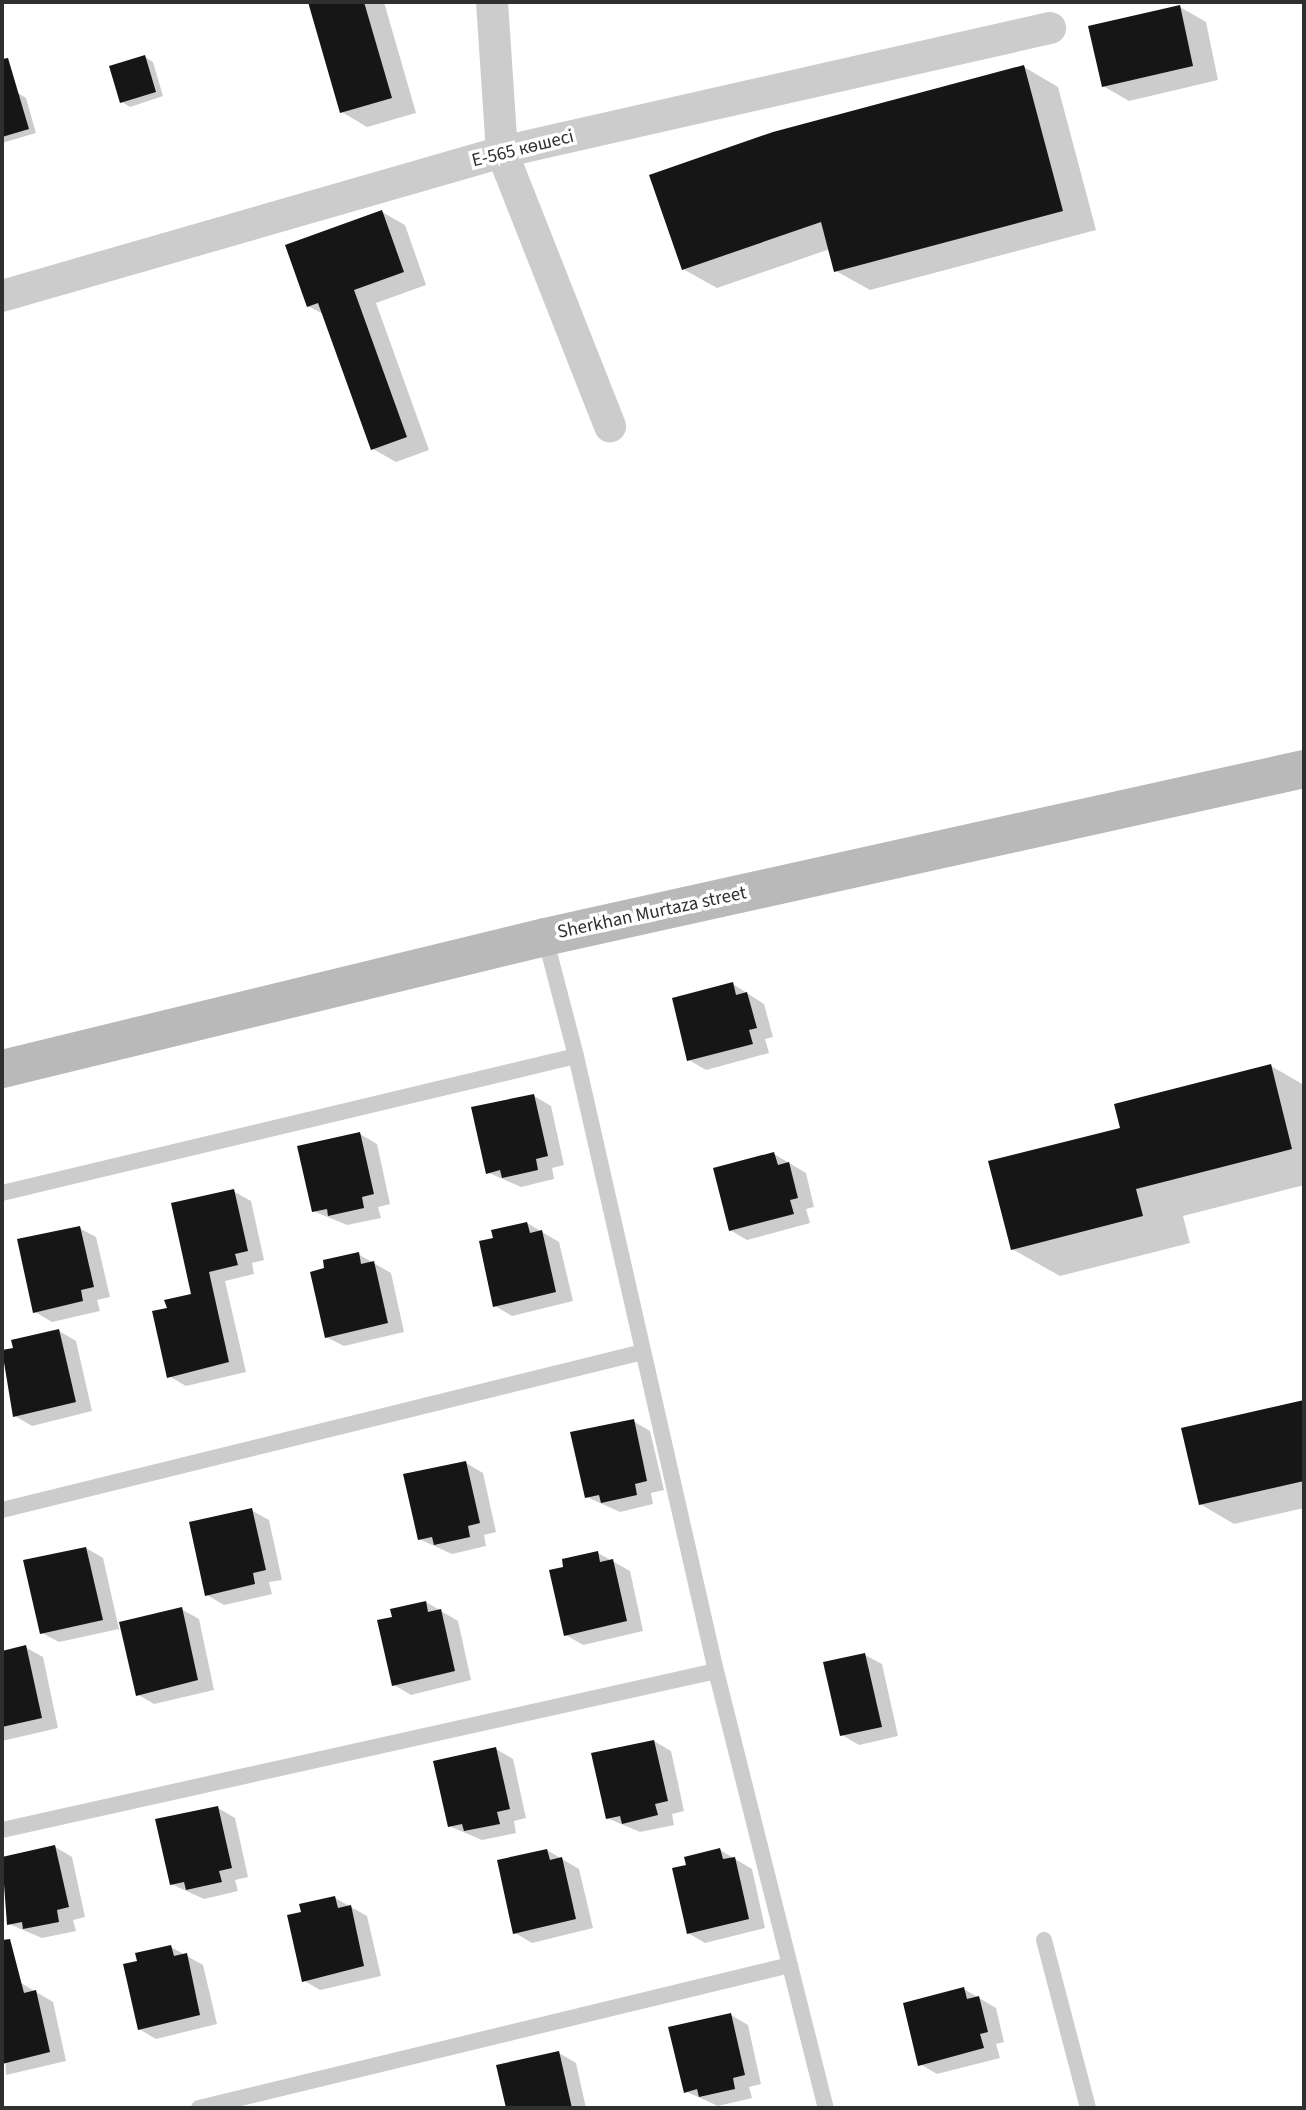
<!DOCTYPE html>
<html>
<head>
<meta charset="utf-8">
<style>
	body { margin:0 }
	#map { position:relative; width:1306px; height:2110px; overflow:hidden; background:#fff; font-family:"Source Sans 3",sans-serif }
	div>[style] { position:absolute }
	.shadow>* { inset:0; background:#0003 }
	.building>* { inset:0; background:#161616 }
	.service>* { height:16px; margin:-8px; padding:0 8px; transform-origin:8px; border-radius:8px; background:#ccc }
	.minor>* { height:32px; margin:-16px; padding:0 16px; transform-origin:16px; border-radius:16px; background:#ccc }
	.secondary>* { height:38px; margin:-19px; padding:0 19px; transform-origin:19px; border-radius:19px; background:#b9b9b9 }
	span { translate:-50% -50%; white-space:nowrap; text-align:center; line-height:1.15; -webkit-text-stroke:7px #fff; paint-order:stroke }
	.street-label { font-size:19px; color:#2f2f2f }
	.frame { position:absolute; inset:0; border:4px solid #2f2f2f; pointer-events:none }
</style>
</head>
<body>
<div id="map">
	<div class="shadow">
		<i style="clip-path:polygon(310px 2px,384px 2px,416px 113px,367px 127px,342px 112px)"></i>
		<i style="clip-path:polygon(1180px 7px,1206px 22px,1218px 80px,1129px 101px,1103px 86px)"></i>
		<i style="clip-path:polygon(145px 57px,153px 62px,163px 96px,130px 107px,122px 102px)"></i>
		<i style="clip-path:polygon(1024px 67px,1058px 87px,1096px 230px,870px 290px,836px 271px,830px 249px,717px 288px,683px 269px)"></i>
		<i style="clip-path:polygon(18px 93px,26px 98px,36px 133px,2px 143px,2px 98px)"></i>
		<i style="clip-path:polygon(382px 212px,405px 225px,426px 285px,376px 303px,429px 450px,396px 462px,373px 449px,325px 315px,308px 306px)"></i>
		<i style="clip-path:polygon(733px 984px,764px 1004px,773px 1037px,765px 1039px,769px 1053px,706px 1070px,689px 1060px)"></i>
		<i style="clip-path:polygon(1271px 1066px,1304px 1085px,1304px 1185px,1183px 1216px,1190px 1243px,1060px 1276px,1012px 1249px,1122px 1129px)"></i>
		<i style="clip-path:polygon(534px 1096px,551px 1106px,564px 1165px,552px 1168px,554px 1179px,521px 1187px,487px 1172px)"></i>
		<i style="clip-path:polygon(360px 1134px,377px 1144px,390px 1204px,378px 1207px,381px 1218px,347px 1225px,313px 1211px)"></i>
		<i style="clip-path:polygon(774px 1154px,806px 1173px,814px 1207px,806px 1209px,810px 1223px,747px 1240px,730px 1230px)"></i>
		<i style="clip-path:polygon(233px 1191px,251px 1201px,264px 1260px,252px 1263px,254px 1274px,225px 1281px,246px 1372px,186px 1386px,169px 1376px,169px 1310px,193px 1296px)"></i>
		<i style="clip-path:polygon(527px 1223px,559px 1242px,573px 1301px,512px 1316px,495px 1306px,495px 1239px)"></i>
		<i style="clip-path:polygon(79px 1228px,96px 1237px,110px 1297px,97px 1300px,100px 1311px,52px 1322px,35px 1312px)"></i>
		<i style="clip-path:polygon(358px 1254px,391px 1273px,404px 1332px,344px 1346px,326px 1337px)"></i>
		<i style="clip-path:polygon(59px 1331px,76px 1341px,92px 1411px,32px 1426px,15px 1416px,2px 1352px)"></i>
		<i style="clip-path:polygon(1304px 1402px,1304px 1508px,1234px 1524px,1200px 1504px,1183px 1430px)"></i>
		<i style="clip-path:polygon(633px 1421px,650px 1431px,664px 1490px,651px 1493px,653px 1504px,620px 1512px,587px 1497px)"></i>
		<i style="clip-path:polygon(466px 1463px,483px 1473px,496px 1532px,484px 1535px,486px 1546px,452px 1554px,419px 1539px)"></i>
		<i style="clip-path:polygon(251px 1510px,269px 1520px,282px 1580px,269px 1582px,272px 1594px,224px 1605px,207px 1595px)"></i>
		<i style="clip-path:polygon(86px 1548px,103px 1558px,119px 1629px,59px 1642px,42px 1633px)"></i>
		<i style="clip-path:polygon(598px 1553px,630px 1571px,643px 1631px,583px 1645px,566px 1635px,565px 1569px)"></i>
		<i style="clip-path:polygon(426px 1602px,458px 1621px,471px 1680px,411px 1695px,394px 1685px,394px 1618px)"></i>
		<i style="clip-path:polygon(181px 1609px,199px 1619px,214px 1690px,154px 1704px,137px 1694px)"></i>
		<i style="clip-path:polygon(25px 1647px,43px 1657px,58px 1728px,2px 1741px,2px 1653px)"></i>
		<i style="clip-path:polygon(865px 1655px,882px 1664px,898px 1736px,859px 1745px,842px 1735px)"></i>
		<i style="clip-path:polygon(654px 1741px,671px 1751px,684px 1811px,672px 1814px,674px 1825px,640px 1832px,607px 1818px)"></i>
		<i style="clip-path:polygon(496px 1749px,513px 1759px,526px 1818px,514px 1821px,516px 1833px,482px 1840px,449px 1826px)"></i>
		<i style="clip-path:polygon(218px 1808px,235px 1818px,248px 1877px,235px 1880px,238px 1891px,204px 1899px,171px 1884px)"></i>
		<i style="clip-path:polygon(55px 1847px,72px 1857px,85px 1917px,73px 1920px,76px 1931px,42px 1938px,9px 1924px,2px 1859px)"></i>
		<i style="clip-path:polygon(547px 1850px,579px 1869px,593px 1928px,532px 1943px,515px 1933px)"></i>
		<i style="clip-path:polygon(720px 1850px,752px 1869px,765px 1928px,705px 1943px,688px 1933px,688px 1866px)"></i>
		<i style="clip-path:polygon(335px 1898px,367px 1916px,381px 1976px,320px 1990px,303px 1980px,303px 1914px)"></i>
		<i style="clip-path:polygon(171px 1947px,203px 1965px,217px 2024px,156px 2039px,139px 2029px,139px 1963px)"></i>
		<i style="clip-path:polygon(21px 1983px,53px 2002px,66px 2061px,6px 2075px,2px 1987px)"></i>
		<i style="clip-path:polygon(964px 1989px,996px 2008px,1004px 2042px,996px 2044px,1000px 2058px,937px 2074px,920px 2064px)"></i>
		<i style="clip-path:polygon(731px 2015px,748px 2025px,761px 2084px,749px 2087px,752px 2098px,718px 2106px,685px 2091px)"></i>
		<i style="clip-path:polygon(559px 2053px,576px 2063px,586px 2108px,507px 2108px,498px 2066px)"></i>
	</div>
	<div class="building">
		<i style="clip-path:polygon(308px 2px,364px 2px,392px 98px,340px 113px)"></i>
		<i style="clip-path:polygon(1180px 5px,1193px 66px,1102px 87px,1088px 26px)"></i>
		<i style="clip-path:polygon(145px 55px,156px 92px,120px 103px,109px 66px)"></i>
		<i style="clip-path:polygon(8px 58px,29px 129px,2px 137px,2px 59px)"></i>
		<i style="clip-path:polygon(1024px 65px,1063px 211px,834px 272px,821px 222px,682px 270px,649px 175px,773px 132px)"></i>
		<i style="clip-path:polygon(382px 210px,404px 272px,354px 290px,407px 437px,371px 450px,318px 303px,307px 307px,285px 245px)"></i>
		<i style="clip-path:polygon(733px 982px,736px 995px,747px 992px,757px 1028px,749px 1030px,753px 1044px,687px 1061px,672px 998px)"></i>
		<i style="clip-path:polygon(1271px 1064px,1292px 1149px,1136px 1189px,1143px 1216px,1011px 1250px,988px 1161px,1120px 1128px,1114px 1104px)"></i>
		<i style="clip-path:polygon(534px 1094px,548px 1156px,536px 1159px,538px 1170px,502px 1178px,500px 1170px,486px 1174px,471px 1107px)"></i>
		<i style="clip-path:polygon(360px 1132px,374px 1194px,362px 1197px,364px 1208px,328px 1216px,327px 1209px,312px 1212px,297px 1146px)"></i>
		<i style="clip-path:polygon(774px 1152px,778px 1165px,789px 1162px,798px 1198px,790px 1200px,794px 1214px,729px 1231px,713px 1168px)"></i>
		<i style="clip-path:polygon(234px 1189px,248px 1251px,235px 1254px,238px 1265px,209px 1272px,229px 1362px,167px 1378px,152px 1311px,167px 1308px,164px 1300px,191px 1294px,171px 1203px)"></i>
		<i style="clip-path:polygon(527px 1222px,530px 1233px,542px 1230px,556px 1292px,493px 1307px,479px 1241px,493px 1238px,491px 1230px)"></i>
		<i style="clip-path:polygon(80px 1226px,94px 1287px,81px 1290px,83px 1301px,33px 1313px,17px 1239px)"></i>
		<i style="clip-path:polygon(359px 1252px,361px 1264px,374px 1261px,388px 1323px,325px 1338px,310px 1272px,324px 1268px,323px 1260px)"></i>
		<i style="clip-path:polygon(59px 1329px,76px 1402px,13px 1417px,2px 1350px,13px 1348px,11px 1340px)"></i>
		<i style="clip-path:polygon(1304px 1400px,1304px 1481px,1199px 1505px,1181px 1428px)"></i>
		<i style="clip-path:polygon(634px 1419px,647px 1481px,635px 1484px,637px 1495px,601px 1503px,599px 1495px,585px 1498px,570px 1432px)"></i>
		<i style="clip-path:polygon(466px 1461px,480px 1523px,468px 1526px,470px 1537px,434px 1545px,432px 1537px,418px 1540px,403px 1474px)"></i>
		<i style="clip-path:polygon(252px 1508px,266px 1570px,253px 1573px,255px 1584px,205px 1596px,189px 1522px)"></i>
		<i style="clip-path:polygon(86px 1547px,103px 1620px,40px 1634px,23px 1560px)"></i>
		<i style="clip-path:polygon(598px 1551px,600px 1562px,613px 1559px,627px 1621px,564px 1636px,549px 1570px,563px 1567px,562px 1559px)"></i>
		<i style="clip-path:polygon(426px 1601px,428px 1612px,441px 1609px,455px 1671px,392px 1686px,377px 1620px,392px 1617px,390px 1609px)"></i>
		<i style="clip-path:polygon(182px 1607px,198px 1680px,136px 1696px,119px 1622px)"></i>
		<i style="clip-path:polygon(26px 1645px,42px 1718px,2px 1727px,2px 1651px)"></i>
		<i style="clip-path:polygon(865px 1653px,882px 1727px,840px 1736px,823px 1662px)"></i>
		<i style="clip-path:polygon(654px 1740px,668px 1801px,655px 1804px,658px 1815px,622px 1824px,620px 1816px,606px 1819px,591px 1753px)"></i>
		<i style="clip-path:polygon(496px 1747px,510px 1809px,497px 1812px,500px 1824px,464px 1831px,462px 1824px,448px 1827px,433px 1761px)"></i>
		<i style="clip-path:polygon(218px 1806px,232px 1868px,219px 1871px,222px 1882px,186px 1890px,184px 1882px,170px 1885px,155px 1819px)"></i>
		<i style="clip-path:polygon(55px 1845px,69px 1907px,57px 1910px,59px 1922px,23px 1929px,22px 1922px,7px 1925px,2px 1857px)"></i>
		<i style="clip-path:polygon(720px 1848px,723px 1859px,735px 1857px,749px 1919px,687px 1934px,672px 1868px,686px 1865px,684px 1857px)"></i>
		<i style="clip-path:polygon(547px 1849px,550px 1860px,562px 1857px,576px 1919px,513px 1934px,497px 1860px)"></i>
		<i style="clip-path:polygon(335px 1896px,338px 1908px,351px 1905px,364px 1966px,302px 1982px,287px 1915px,301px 1912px,299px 1904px)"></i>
		<i style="clip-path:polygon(10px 1939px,24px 1993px,36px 1990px,50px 2052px,2px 2064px,2px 1940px)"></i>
		<i style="clip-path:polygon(171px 1945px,174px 1956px,187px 1953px,200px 2015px,138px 2030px,123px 1964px,137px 1961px,135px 1953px)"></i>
		<i style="clip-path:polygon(964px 1987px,967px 1999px,979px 1996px,988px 2032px,980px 2034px,984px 2048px,918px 2066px,903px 2003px)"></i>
		<i style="clip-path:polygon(731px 2013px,745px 2075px,733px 2078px,735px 2089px,699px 2097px,697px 2089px,684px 2093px,668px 2027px)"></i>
		<i style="clip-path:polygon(559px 2051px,572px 2108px,506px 2108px,496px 2065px)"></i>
	</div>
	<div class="service">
		<i style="left:545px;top:937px;width:123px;rotate:75.4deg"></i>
		<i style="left:2px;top:1193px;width:590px;rotate:-13.42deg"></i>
		<i style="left:576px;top:1056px;width:631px;rotate:77.18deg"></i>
		<i style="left:716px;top:1671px;width:451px;rotate:75.9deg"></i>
		<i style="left:2px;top:1510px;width:660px;rotate:-13.85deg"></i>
		<i style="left:2px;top:1830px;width:731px;rotate:-12.55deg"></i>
		<i style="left:1044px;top:1940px;width:174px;rotate:75.3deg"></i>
		<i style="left:199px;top:2108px;width:608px;rotate:-13.6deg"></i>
	</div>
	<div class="minor">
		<i style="left:492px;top:2px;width:150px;rotate:86.2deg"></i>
		<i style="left:502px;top:152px;width:295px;rotate:68.5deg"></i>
		<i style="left:2px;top:296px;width:520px;rotate:-16.07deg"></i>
		<i style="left:502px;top:152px;width:562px;rotate:-12.75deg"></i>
	</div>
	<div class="secondary">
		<i style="left:2px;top:1069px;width:559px;rotate:-13.66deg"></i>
		<i style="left:545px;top:937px;width:777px;rotate:-12.48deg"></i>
	</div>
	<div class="street-label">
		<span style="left:523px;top:149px;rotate:-14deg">Е-565 көшесі</span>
		<span style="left:652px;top:913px;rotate:-12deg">Sherkhan Murtaza street</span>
	</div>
	<div class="frame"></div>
</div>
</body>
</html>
